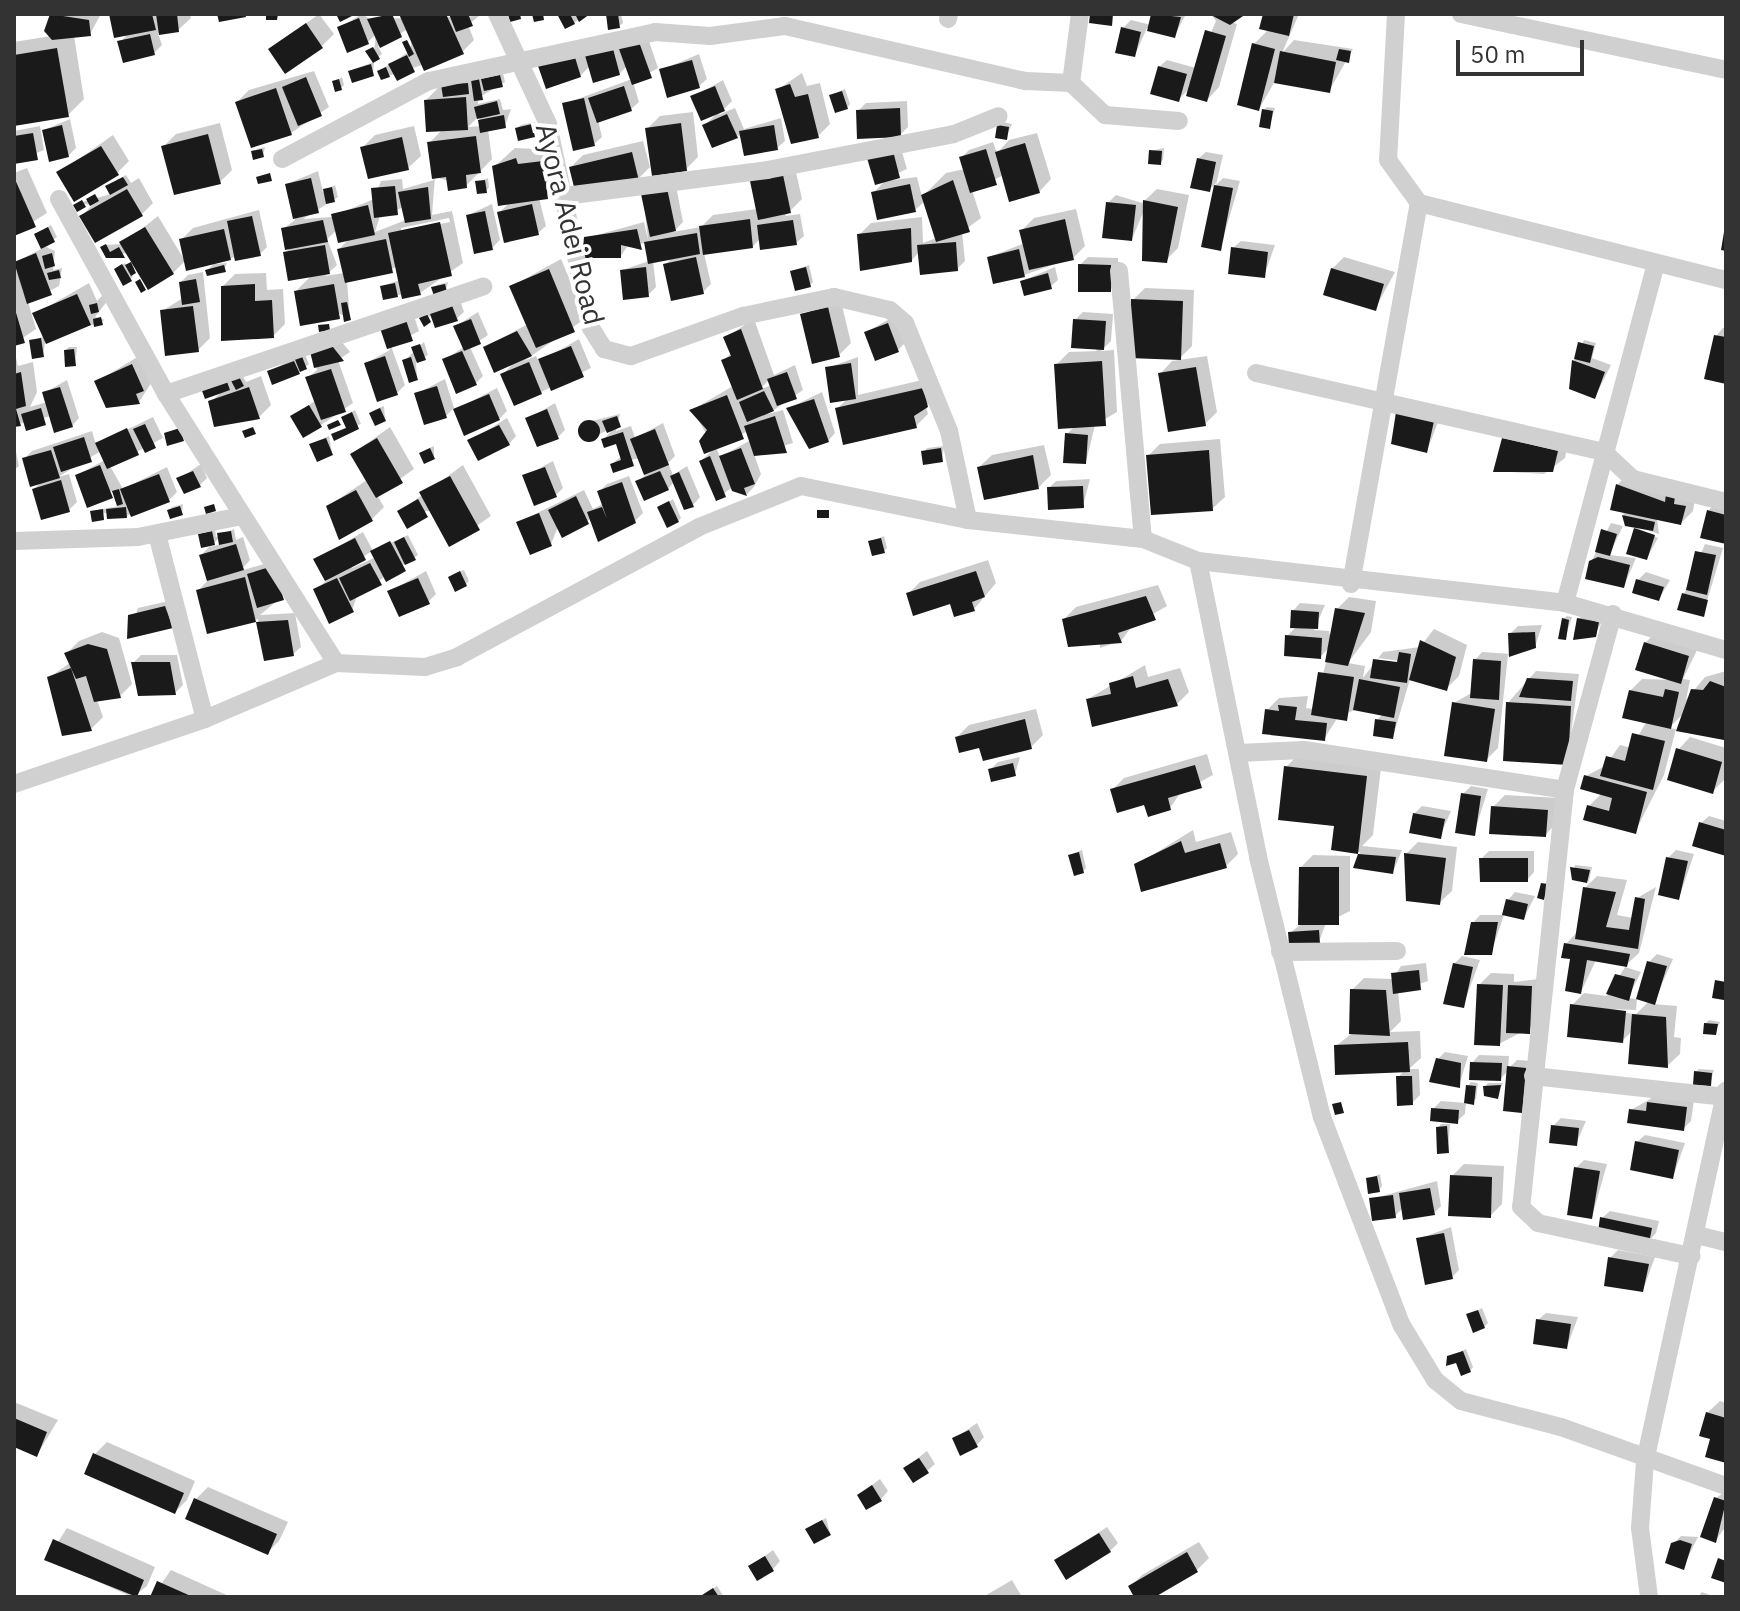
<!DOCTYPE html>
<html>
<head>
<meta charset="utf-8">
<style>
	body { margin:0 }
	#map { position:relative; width:1740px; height:1611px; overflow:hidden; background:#fff; font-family:"IBM Plex Sans",sans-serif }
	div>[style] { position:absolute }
	.shadow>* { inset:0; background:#0003 }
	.building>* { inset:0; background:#1a1a1a }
	.round { border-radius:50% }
	.minor>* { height:18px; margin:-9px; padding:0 9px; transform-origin:9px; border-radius:9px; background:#d0d0d0 }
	span { translate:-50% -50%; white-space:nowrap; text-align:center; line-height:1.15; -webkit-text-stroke:8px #fff; paint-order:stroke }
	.street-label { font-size:28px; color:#333 }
	.frame { position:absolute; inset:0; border:16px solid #333; pointer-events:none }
	.scale { position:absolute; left:1456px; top:40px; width:128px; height:36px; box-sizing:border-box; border:4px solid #333; border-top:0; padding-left:10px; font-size:24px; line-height:28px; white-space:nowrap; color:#333; -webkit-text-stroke:6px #fff; paint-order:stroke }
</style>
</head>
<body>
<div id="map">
	<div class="shadow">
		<i style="clip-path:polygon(49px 14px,101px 14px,90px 34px,74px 36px,84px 99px,68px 115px,14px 124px,14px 42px,51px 36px)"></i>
		<i style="clip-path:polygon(111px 14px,190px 14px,191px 18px,178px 30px,158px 33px,162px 45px,154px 53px,120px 42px,129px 33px)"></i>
		<i style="clip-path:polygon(319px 14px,334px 34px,322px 46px,271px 49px)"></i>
		<i style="clip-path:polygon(362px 14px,370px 19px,479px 16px,468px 25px,474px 40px,462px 52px,388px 76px,379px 71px,410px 51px,412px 38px,408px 29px,378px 46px,382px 54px,373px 61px,376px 34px,368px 42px,339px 28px)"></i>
		<i style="clip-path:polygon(559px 14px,587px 14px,574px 23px)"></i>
		<i style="clip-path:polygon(608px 14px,621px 14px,623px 23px,619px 26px)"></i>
		<i style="clip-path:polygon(1153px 14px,1186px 14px,1175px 35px,1147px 28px,1135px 55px,1123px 28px,1131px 20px,1151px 25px)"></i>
		<i style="clip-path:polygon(1211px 14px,1245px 14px,1219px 18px,1237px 24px,1219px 87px,1207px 100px,1190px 88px,1178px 100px,1159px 67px,1167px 60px,1196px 68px,1216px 21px)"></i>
		<i style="clip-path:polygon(1265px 14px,1299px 14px,1282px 53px,1294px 40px,1353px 49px,1329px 91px,1275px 81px,1259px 109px,1254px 44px,1269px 29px)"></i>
		<i style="clip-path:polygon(647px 35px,658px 68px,633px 82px,639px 102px,631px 109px,598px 120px,602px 137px,594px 144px,564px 104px,632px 79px,627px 66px,619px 74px,590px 66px,580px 76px,540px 67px)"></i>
		<i style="clip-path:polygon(699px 54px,707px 79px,699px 86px,661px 70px)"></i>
		<i style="clip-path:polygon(374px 62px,373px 74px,350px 72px,354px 69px)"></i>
		<i style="clip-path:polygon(314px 71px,329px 107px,291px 133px,237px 102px,249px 90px)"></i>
		<i style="clip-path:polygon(evenodd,503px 73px,505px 82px,478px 98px,478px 104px,500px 99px,503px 110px,511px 109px,505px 126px,488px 129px,492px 159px,466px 186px,435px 177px,432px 215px,452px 211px,463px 263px,420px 293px,397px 295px,382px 286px,400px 280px,397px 267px,347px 281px,350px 319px,296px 291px,312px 275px,285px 253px,291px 247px,283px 229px,295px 220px,287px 184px,318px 171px,323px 192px,335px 185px,338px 197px,303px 219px,331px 217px,374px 199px,381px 181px,402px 179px,403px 189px,434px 180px,429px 143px,442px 130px,426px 100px,438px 88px,503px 73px,479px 116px,481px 126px,468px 127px,479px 116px,503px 73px,404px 207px,406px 220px,375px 232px,380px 216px,404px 207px,503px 73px,449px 218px,450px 222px,401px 232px,401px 228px,449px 218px,503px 73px,337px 230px,350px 238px,339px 249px,344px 273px,325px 276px,337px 265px,327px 239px,337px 230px)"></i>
		<i style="clip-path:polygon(802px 73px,807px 86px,820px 83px,830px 124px,818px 136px,777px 90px)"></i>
		<i style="clip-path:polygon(342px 77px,344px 85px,341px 88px,335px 82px)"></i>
		<i style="clip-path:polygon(723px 80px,732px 101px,718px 115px,735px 108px,744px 129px,781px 118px,785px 141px,777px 148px,705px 125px,718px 112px,693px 97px)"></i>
		<i style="clip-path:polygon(845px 89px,850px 104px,847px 108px,831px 95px)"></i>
		<i style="clip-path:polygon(907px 101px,908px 127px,900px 135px,858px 111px,866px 103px)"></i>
		<i style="clip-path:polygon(1267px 107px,1275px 108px,1269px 127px,1264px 110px)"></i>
		<i style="clip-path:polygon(693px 112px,698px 157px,686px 169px,648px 128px,660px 116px)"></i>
		<i style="clip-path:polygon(70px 119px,76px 148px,68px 156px,44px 130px)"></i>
		<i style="clip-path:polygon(535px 122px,534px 135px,517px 128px,521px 125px)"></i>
		<i style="clip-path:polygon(1002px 122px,1012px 124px,1006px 138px,999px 126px)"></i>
		<i style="clip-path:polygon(220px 123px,232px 170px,220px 182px,163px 147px,176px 134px)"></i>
		<i style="clip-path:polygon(40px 126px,44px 150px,14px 162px,14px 131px)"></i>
		<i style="clip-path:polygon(414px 126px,421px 156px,408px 168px,363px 147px,375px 135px)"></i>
		<i style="clip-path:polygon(1037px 133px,1051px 179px,1039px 192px,1004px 175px,972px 190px,981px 218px,962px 232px,965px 261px,957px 269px,920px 251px,911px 261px,859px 235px,871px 223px,922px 217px,923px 243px,936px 238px,925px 201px,915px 210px,873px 193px,885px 181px,917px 177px,922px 197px,946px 173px,965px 169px,961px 158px,969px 150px,993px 142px,997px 153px,1009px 140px)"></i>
		<i style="clip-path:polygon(113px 135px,129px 161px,117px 173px,59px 173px)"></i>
		<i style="clip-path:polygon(643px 141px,650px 167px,638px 179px,571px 167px,583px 155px)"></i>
		<i style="clip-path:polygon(900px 145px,907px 169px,876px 183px)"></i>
		<i style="clip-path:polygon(265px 147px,263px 156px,253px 152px,257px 149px)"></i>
		<i style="clip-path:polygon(515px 148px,554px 150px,559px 185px,539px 198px,546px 226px,538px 233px,499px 213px,510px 202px,494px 167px)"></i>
		<i style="clip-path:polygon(1164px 148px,1163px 160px,1160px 163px,1151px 151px)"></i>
		<i style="clip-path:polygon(1206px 152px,1223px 155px,1216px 185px,1223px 178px,1240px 181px,1220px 249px,1204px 246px,1216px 183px,1209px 190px,1198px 159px)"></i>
		<i style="clip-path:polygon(793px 159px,802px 199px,785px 216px,800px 214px,804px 236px,796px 243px,761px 238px,753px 246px,704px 253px,711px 284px,703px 292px,665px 265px,673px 257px,653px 261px,656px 287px,648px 295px,622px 270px,649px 261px,646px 243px,628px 245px,621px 256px,586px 238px,644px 222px,648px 240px,643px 194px,675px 181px,683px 222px,673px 232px,701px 227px,713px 215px,757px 209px)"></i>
		<i style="clip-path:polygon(27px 168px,47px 213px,14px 234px,14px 173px)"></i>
		<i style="clip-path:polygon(126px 175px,131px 183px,139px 178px,153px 203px,141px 215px,82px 216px,92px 205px,79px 203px,111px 194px,110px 184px)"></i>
		<i style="clip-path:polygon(488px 178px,489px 187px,486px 191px,478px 182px)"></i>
		<i style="clip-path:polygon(1157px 189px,1189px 195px,1178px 248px,1166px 260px,1145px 208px,1132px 239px,1108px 203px,1116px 195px,1142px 203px)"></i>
		<i style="clip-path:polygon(492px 204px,500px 240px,492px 248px,468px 215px)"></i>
		<i style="clip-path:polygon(1076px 209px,1085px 246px,1073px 258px,1024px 275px,989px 257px,1025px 243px,1022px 230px,1034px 218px)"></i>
		<i style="clip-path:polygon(259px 210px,267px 247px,260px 254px,230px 258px,181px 240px,193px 228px)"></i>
		<i style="clip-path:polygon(158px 216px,185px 261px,173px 273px,128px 253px,107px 256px,105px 245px,123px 244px)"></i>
		<i style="clip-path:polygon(51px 225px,57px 237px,44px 246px,55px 251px,53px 270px,62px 268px,59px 286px,28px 302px,36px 329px,14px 344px,14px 263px,43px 248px,36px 234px)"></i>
		<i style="clip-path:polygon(1241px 241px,1275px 245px,1264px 276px,1233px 248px)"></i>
		<i style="clip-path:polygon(1088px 257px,1118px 258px,1118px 282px,1110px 290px,1080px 265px)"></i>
		<i style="clip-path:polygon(1344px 257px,1395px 272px,1375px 309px,1332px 269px)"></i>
		<i style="clip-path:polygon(561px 259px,586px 318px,524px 361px,536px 356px,539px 362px,579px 339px,591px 368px,541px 392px,503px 374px,516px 361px,485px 347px,528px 324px,512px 286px)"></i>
		<i style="clip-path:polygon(125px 263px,133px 276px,130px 280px,120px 266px)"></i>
		<i style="clip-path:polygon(227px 263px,224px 270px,207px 270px,214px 264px)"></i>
		<i style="clip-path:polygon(809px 265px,813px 282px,810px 285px,792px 271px)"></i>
		<i style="clip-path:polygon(1055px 267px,1058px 280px,1050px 287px,1022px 281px)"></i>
		<i style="clip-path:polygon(203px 272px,210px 338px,198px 350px,162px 311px,183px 298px,181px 282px,188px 275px)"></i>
		<i style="clip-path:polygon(266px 273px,267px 290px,283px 289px,285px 324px,273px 336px,223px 286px,235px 274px)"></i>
		<i style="clip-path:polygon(448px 282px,446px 290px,434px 288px,437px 285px)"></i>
		<i style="clip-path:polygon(89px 283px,97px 301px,104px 294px,108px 300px,95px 317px,105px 320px,45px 343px,43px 355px,31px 341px,45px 336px,35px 314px)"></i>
		<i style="clip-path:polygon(1145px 288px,1194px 290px,1192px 346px,1180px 358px,1133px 300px)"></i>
		<i style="clip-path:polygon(459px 297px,464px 312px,456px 319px,425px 316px)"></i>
		<i style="clip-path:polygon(840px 297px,851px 343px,839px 355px,802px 315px)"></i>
		<i style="clip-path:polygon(478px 312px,488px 335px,470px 347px,483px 376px,475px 384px,444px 360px,464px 347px,456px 326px)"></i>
		<i style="clip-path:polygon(1083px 312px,1113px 314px,1111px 341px,1101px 351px,1114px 350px,1117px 412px,1095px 425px,1086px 462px,1067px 434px,1075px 426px,1057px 364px,1069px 352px,1097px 351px,1075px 320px)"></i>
		<i style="clip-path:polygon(413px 313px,419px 331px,391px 346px,405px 385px,397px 393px,366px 363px,390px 350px,382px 329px)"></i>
		<i style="clip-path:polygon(895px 316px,906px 342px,898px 350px,866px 332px)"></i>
		<i style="clip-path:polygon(evenodd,754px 319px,774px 375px,795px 365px,803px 390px,768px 414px,783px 410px,793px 443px,754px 454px,761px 474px,754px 487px,747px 494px,733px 487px,717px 498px,701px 461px,715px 448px,692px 410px,733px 386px,723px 361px,732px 352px,726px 337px,754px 319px,770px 379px,772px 385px,759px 390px,770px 379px,754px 319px,748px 431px,751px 440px,720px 457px,716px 447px,748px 431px)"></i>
		<i style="clip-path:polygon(1723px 328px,1726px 328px,1726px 382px,1716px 336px)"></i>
		<i style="clip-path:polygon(337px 336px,350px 352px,338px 360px,353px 403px,321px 425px,293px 417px,316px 400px,307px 378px,317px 370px,311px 348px)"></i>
		<i style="clip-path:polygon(1584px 340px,1596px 343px,1592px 358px,1611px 365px,1595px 397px,1574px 361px)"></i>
		<i style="clip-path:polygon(424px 342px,428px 355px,416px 361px,417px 379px,405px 360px)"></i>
		<i style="clip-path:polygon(69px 347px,77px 347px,75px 364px,66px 350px)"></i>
		<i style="clip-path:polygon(14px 350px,18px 366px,33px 362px,37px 392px,30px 407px,47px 402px,44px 393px,67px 380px,79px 418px,72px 426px,51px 416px,14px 425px)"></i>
		<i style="clip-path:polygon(304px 352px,309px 364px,299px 372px,269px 372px)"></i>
		<i style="clip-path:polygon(144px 353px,155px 377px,139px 402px,96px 382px)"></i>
		<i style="clip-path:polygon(1207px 356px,1217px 412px,1205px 424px,1160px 374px,1172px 361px)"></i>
		<i style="clip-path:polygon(858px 357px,858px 395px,935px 377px,939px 393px,926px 406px,928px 414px,916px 426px,837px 409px,847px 399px,827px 368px)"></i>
		<i style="clip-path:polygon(239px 369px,246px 382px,261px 376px,271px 405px,259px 417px,215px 425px,211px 402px,222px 391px,206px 397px)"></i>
		<i style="clip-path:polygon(445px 379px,454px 408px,446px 416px,416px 394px)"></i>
		<i style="clip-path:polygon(497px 388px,507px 411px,497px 421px,455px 410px)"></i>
		<i style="clip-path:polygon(822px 392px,835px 433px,828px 441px,789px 408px)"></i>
		<i style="clip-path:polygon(555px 403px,565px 430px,558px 437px,528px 419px)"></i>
		<i style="clip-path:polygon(384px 406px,385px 419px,371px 413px,374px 410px)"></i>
		<i style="clip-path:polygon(1405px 406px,1441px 414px,1427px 451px)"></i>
		<i style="clip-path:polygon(355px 410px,361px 424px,337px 432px,348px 427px,344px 417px)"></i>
		<i style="clip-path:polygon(620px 414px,616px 431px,631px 426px,635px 438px,663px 423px,675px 456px,668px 463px,673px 475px,687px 466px,700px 497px,693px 505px,674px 482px,668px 489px,638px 482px,646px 474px,640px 458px,612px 464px,622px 456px,618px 442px,603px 440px,615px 427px,584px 441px,580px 424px)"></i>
		<i style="clip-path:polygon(153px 417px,163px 438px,110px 466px,123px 489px,167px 467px,177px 492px,169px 500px,126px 516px,92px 511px,119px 506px,115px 493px,77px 475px,105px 460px,101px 451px,58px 477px,69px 474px,77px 502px,69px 510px,34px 489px,42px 481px,24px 459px,32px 451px,92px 431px,96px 445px)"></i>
		<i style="clip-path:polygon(507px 418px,516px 436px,509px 444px,470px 441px)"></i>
		<i style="clip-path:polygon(390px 427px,414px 469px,377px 495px,384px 507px,372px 519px,340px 537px,328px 506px,367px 480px,352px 454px)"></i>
		<i style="clip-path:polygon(329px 436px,332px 453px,311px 445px,315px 442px)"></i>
		<i style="clip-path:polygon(1220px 439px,1225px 497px,1212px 509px,1148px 456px,1160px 444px)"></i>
		<i style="clip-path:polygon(1504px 439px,1569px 439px,1565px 458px,1544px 474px,1496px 471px)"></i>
		<i style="clip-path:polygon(14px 442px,19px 466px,14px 470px)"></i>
		<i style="clip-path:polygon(1044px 445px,1051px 475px,1039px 487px,979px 467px,992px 455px)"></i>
		<i style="clip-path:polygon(434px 446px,434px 457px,422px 453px,425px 450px)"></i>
		<i style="clip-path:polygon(944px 446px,942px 460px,924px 452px,927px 448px)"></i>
		<i style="clip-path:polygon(553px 461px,563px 488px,555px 496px,525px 476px)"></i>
		<i style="clip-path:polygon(201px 464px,207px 478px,200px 485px,179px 479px)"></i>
		<i style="clip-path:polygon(463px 465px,491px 516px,450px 544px,432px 511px,399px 512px)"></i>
		<i style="clip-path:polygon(1629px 473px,1696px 494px,1693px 511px,1681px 523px,1657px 518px,1659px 534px,1638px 527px,1624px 516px,1617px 485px)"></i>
		<i style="clip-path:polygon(629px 476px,643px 513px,635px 521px,591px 519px,562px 535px,558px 527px,551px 544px,519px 522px,584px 490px,593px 509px,604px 503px,600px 491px,607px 484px)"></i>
		<i style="clip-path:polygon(1090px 479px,1083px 506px,1049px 488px,1056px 481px)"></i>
		<i style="clip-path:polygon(673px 499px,681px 518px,678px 521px,660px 507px)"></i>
		<i style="clip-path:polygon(1716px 503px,1726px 506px,1726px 542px,1708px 511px)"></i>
		<i style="clip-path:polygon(183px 504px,182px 513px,169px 510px,172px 507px)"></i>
		<i style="clip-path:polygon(1611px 523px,1623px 526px,1609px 555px,1636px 558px,1624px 586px,1591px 562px)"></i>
		<i style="clip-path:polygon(1637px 528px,1658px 538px,1647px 558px,1635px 529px)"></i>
		<i style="clip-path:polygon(evenodd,215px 529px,216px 537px,234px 529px,236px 540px,243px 537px,250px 560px,240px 571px,281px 559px,290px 590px,260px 615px,295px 613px,301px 647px,293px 654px,266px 659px,258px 619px,209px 632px,198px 591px,208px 580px,201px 555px,213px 543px,200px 535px,215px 529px,220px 537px,221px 544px,210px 547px,220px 537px)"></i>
		<i style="clip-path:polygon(evenodd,363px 532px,373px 551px,408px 535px,418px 555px,357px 595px,352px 611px,315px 590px,327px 580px,316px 560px,363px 532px,372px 551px,376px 557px,352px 568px,351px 565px,372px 551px)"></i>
		<i style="clip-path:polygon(884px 536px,887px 548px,884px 551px,870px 542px)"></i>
		<i style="clip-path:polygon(1705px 544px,1723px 548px,1703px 614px,1684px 594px)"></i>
		<i style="clip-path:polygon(988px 560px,996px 583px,974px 609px,908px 594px,920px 582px)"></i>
		<i style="clip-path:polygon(464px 570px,469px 581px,466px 584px,454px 574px)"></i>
		<i style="clip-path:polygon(426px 571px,436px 594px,428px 602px,389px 592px)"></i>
		<i style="clip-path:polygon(1646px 572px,1670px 580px,1659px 599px,1638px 580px)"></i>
		<i style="clip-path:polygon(1158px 585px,1167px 606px,1132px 626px,1121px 641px,1100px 648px,1099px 637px,1064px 619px,1076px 607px)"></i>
		<i style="clip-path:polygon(evenodd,1349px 597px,1376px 601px,1371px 632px,1348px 663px,1365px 666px,1363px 678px,1383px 652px,1420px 647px,1434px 629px,1467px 645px,1459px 676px,1447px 688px,1410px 679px,1393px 737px,1377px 720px,1383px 714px,1357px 709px,1338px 717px,1324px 739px,1267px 710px,1279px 698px,1308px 696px,1306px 708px,1314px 709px,1330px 647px,1320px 657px,1287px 636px,1297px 626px,1293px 611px,1300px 603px,1325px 605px,1314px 630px,1329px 631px,1331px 640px,1337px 609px,1349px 597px,1378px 658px,1407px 662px,1407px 666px,1378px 662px,1378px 658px)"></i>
		<i style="clip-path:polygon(173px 600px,180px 619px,129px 637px,138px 608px)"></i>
		<i style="clip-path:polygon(1587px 611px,1605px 615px,1595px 635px,1579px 619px)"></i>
		<i style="clip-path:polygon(1567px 616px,1572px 617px,1565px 638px,1563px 619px)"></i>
		<i style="clip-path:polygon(1542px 625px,1535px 647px,1508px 655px,1498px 748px,1486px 760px,1454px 703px,1473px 692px,1475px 660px,1482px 652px,1511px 654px,1510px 634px,1518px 626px)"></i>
		<i style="clip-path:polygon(1657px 631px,1700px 644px,1683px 679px,1690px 680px,1686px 700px,1705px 677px,1726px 671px,1726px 735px,1685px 712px,1669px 728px,1676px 729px,1664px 775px,1635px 832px,1589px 806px,1602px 793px,1586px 776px,1605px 766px,1620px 745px,1631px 748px,1647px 721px,1630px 691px,1642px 679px,1676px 680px,1645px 643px)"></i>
		<i style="clip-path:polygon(102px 632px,119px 638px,132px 684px,120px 696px,97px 700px,103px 717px,91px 729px,49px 678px,71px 662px,67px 653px,79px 641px)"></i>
		<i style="clip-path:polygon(141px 655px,177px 655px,183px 685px,175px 693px,133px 663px)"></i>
		<i style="clip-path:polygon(1145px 665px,1148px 677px,1180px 668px,1189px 692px,1177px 704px,1088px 699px)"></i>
		<i style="clip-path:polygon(1536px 671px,1579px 674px,1567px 763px,1506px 705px)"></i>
		<i style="clip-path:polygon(1036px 709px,1043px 735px,1031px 747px,957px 737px,969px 725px)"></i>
		<i style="clip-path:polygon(1690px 737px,1726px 748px,1724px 780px,1712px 792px,1678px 750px)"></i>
		<i style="clip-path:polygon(1303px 750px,1382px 760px,1373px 835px,1362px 846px,1402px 850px,1393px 872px,1356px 867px,1360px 852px,1333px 849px,1336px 825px,1286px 767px)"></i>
		<i style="clip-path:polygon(1207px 754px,1213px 775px,1181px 792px,1170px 808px,1112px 790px,1124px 778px)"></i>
		<i style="clip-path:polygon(1020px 757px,1015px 774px,990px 770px,998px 762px)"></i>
		<i style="clip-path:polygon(1471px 786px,1488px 789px,1474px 834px,1463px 794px)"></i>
		<i style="clip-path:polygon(1505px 795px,1559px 798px,1557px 823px,1545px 835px,1493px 807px)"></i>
		<i style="clip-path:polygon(1422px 806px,1451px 811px,1440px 836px,1414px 814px)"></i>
		<i style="clip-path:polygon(1709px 816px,1726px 821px,1726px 854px,1701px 823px)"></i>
		<i style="clip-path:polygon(1193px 830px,1196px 842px,1231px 832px,1238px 854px,1226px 866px,1136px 865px)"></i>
		<i style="clip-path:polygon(1418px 842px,1457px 847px,1452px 891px,1439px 903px,1406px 854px)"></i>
		<i style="clip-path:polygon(1082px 850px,1086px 868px,1083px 871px,1070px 855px)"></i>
		<i style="clip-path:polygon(1676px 850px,1694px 854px,1679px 898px,1668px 858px)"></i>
		<i style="clip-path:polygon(1489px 851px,1534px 851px,1534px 872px,1527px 880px,1481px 859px)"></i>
		<i style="clip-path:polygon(1313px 855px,1350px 856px,1350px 911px,1326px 923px,1319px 942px,1290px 933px,1300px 925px,1301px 867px)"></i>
		<i style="clip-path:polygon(1575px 865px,1592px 867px,1589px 881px,1574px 878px)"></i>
		<i style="clip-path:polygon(1597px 876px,1627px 880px,1617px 915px,1633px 918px,1637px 898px,1656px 887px,1639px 953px,1626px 965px,1596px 960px,1581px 992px,1566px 944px,1578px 931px,1585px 888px)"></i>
		<i style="clip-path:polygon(1515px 892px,1535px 896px,1524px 918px,1508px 900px)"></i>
		<i style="clip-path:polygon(1480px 915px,1504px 915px,1491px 953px,1473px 923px)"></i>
		<i style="clip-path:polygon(1657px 954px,1673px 959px,1653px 1004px,1677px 1006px,1674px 1037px,1681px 1038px,1680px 1054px,1667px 1066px,1633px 1030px,1622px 1041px,1572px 1005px,1584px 993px,1607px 996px,1625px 967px,1641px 972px,1628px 998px,1637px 999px,1636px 1010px,1580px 1008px,1636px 1014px,1649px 1001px,1649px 962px)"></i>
		<i style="clip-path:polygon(1462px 956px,1480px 960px,1463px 1006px,1454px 964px)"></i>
		<i style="clip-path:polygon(1426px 963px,1428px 981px,1398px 991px,1401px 1021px,1390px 1032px,1420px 1031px,1421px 1058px,1409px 1069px,1419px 1069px,1420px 1095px,1412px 1103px,1398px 1077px,1405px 1070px,1336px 1046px,1351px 1034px,1352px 990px,1364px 978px,1393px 979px,1401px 966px)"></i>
		<i style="clip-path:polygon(1491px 973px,1514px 974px,1514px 982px,1539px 979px,1537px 1024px,1499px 1044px,1479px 985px)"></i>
		<i style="clip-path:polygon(1709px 1020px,1720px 1022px,1715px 1033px,1706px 1023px)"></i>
		<i style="clip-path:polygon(1445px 1052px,1468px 1056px,1459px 1086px,1438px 1059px)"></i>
		<i style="clip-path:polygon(1479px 1055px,1509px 1056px,1508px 1069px,1517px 1060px,1533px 1061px,1529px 1103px,1521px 1111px,1509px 1070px,1500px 1079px,1472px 1063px)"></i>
		<i style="clip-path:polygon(1699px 1069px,1714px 1070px,1710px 1084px,1696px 1072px)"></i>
		<i style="clip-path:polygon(1471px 1082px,1478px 1083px,1476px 1099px,1466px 1102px,1465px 1114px,1457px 1121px,1433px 1109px,1441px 1101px,1466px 1103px,1468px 1086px)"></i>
		<i style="clip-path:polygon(1488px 1083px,1503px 1083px,1497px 1097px,1485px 1087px)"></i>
		<i style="clip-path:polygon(1657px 1095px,1694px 1100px,1691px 1121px,1683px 1129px,1631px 1110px)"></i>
		<i style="clip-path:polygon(1561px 1118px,1586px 1121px,1576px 1144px,1553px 1126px)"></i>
		<i style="clip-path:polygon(1441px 1124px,1450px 1124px,1448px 1151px,1438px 1128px)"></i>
		<i style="clip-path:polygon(1645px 1135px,1685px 1143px,1673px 1177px,1637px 1142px)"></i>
		<i style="clip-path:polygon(1584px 1160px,1607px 1164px,1592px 1217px,1576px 1168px)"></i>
		<i style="clip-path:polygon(1464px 1164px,1504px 1166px,1502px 1204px,1490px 1216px,1452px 1176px)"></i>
		<i style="clip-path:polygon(1380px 1174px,1382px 1186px,1379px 1190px,1368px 1179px)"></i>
		<i style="clip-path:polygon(1437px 1181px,1441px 1206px,1434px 1213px,1403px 1208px,1395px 1216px,1371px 1199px)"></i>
		<i style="clip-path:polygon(1610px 1211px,1659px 1221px,1656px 1233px,1649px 1241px,1602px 1218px)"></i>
		<i style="clip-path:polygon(1451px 1227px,1459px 1270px,1452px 1277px,1418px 1239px)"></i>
		<i style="clip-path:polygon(1618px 1250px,1655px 1257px,1643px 1290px,1610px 1258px)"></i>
		<i style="clip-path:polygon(1482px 1308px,1488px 1323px,1484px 1327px,1469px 1315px)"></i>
		<i style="clip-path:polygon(1546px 1313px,1578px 1317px,1567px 1347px,1538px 1320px)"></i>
		<i style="clip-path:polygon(1466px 1349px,1473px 1367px,1470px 1371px,1449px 1357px)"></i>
		<i style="clip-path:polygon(1720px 1401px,1726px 1403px,1726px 1461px,1707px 1413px)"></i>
		<i style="clip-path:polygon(14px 1402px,58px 1420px,37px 1455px,14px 1445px)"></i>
		<i style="clip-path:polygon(977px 1423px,984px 1437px,977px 1445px,954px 1439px)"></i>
		<i style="clip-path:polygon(107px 1442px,195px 1481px,187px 1500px,175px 1512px,95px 1454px)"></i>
		<i style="clip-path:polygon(927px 1451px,935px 1464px,927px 1471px,905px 1468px)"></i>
		<i style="clip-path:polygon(880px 1479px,888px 1491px,881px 1499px,859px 1495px)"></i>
		<i style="clip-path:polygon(208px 1487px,288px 1522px,279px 1541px,267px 1553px,196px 1499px)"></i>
		<i style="clip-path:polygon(1726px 1491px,1726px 1526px,1716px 1540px,1716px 1498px)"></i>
		<i style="clip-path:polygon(826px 1518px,830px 1533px,811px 1526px)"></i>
		<i style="clip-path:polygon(1107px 1527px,1118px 1543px,1110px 1551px,1056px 1561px)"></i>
		<i style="clip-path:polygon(67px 1528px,155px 1567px,147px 1586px,132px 1597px,47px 1559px)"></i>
		<i style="clip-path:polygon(1681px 1536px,1698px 1537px,1683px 1567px,1673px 1544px)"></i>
		<i style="clip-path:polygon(1199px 1542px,1209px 1558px,1197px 1570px,1151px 1597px,1136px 1597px,1130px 1587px,1142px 1575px)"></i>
		<i style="clip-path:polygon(773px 1550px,780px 1561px,773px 1569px,751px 1566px)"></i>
		<i style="clip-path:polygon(171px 1570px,231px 1597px,152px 1597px)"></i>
		<i style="clip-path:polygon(1012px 1580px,1022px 1597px,983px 1597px)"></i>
		<i style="clip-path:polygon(717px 1586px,724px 1597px,701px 1597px,703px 1595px)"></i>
		<i style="clip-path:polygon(1702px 1592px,1715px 1597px,1698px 1597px)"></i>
	</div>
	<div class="building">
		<i style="clip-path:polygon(50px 14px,89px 20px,91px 36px,52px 40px,44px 31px)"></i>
		<i style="clip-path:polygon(109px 14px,152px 14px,156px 30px,114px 38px)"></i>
		<i style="clip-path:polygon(156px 14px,177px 14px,179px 32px,159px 35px)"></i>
		<i style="clip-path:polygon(217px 14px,245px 14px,246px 17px,219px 22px)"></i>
		<i style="clip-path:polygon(266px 14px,278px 14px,277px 20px,266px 20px)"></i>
		<i style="clip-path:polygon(336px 14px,351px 14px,352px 16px,340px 22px)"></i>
		<i style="clip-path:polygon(392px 14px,402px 37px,380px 48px,367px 19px)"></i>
		<i style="clip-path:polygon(399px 14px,446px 14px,464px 54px,424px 71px)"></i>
		<i style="clip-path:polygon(449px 14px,468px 14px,473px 26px,456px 32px)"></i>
		<i style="clip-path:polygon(508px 14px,520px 14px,521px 19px,510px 22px)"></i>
		<i style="clip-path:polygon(532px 14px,543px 14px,544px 20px,534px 22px)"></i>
		<i style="clip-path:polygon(557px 14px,570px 14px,575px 24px,565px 29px)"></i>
		<i style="clip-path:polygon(575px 14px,590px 14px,579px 22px)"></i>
		<i style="clip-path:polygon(606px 14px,618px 14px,620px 28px,608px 30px)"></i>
		<i style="clip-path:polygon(1090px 14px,1113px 14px,1112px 26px,1089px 23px)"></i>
		<i style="clip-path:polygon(1151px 14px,1181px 17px,1175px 38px,1147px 31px)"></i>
		<i style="clip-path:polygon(1209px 14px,1246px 14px,1230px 25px)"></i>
		<i style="clip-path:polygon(1263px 14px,1294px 14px,1289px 36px,1259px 29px)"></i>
		<i style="clip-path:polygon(359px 18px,369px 44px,347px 53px,337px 27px)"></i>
		<i style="clip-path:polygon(306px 23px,323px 48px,285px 74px,268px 49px)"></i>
		<i style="clip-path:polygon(1121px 27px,1141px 32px,1135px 57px,1115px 53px)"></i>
		<i style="clip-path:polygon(1205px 30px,1226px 36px,1207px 102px,1186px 96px)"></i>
		<i style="clip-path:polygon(150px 34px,155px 55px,123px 63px,117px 41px)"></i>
		<i style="clip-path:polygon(407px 40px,414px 54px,409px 57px,402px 42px)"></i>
		<i style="clip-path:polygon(639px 42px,652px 78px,632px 85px,619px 49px)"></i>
		<i style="clip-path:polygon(1252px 43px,1275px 49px,1259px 111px,1237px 105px)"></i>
		<i style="clip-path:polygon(612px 45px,620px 75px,593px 83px,584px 52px)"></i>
		<i style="clip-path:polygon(373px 47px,380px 59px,373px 63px,365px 51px)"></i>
		<i style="clip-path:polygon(57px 48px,69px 117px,14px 126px,14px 55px)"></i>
		<i style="clip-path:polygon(1339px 49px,1351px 51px,1349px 63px,1336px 60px)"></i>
		<i style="clip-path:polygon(1280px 51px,1336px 62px,1330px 93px,1274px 83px)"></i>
		<i style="clip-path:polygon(574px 54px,581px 77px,546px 89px,538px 66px)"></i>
		<i style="clip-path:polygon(407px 55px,415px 72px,397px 81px,388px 64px)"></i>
		<i style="clip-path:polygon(692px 60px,700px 88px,667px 98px,659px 69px)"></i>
		<i style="clip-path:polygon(371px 64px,374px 76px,352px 83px,348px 71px)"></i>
		<i style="clip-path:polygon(1158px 66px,1187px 74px,1179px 102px,1150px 94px)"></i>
		<i style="clip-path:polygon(386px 67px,390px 77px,381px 80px,377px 71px)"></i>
		<i style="clip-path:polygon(500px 75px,503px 87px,484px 91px,481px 79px)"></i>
		<i style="clip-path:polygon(306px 77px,322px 116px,298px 126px,282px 87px)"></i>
		<i style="clip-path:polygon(339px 79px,342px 90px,335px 92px,332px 81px)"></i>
		<i style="clip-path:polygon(479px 79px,483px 100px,474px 101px,471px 80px)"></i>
		<i style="clip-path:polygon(468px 83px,469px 94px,443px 97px,441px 85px)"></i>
		<i style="clip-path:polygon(790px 84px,795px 97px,808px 94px,819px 138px,791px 144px,775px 89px)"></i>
		<i style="clip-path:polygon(624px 86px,632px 111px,597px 123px,588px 98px)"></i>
		<i style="clip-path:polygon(715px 86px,725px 111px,701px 121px,690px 96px)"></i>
		<i style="clip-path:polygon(276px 88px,292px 135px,251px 148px,235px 102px)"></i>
		<i style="clip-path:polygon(842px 91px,848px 109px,835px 113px,829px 95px)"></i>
		<i style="clip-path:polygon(466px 97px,468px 130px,426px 132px,424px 100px)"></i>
		<i style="clip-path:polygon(584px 98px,595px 146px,573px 151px,562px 103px)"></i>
		<i style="clip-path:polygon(497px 101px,500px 114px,477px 119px,474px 107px)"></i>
		<i style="clip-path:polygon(900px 108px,901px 137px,857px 139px,856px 110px)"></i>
		<i style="clip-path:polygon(1262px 109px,1273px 111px,1270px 129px,1259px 127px)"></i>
		<i style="clip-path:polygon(727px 114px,738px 138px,712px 148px,702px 125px)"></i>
		<i style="clip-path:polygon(504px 115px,506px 128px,480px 133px,478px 120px)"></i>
		<i style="clip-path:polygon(681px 123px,687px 171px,652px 176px,645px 128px)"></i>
		<i style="clip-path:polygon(532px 124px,535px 137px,518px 141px,515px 128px)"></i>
		<i style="clip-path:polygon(62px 125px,69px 157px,49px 162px,42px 130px)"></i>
		<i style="clip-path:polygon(774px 125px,778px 150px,744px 156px,739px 131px)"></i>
		<i style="clip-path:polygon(997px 125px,1009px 127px,1007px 140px,995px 138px)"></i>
		<i style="clip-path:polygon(33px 133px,38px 160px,14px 164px,14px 136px)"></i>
		<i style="clip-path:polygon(208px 134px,221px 184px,174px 195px,161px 146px)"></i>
		<i style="clip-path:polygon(476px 136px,481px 173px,466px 175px,467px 188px,448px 191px,446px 177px,432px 179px,427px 142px)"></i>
		<i style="clip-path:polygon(402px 137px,409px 170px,368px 179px,360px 147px)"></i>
		<i style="clip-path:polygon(1025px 143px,1040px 193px,1009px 202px,995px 152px)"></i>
		<i style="clip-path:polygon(101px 146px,119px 175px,74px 202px,56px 172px)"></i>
		<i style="clip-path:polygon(262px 149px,264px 157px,253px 160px,251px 151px)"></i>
		<i style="clip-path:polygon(986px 149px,997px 185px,970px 193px,959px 157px)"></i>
		<i style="clip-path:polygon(1149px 150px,1162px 151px,1161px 165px,1148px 164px)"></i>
		<i style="clip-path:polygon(893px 151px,900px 178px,875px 185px,867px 158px)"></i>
		<i style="clip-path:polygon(632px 152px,639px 181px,574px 187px,569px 167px)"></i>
		<i style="clip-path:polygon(516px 158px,518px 164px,543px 161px,548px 199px,498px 206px,492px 166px)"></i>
		<i style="clip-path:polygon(1197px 158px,1216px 162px,1210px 192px,1190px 188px)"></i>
		<i style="clip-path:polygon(782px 170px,791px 213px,758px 220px,749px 176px)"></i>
		<i style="clip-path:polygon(270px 173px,272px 181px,258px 184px,256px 177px)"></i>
		<i style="clip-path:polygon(14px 177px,36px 227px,14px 236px)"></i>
		<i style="clip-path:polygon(123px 177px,128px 185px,110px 195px,105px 186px)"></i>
		<i style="clip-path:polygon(311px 178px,319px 213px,293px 219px,285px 184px)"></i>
		<i style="clip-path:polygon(485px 180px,487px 193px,477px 194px,475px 181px)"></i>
		<i style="clip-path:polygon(953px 180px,970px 232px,936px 242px,921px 195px)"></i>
		<i style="clip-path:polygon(910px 184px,916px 212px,877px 220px,871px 192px)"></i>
		<i style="clip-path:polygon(1214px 185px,1233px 188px,1221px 251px,1201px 247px)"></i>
		<i style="clip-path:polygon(395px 186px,398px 215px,374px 218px,371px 188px)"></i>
		<i style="clip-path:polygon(332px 187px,335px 202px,326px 204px,323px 189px)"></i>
		<i style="clip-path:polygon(428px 187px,431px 219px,405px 223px,398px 192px)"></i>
		<i style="clip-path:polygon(667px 188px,676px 231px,650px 237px,641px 194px)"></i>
		<i style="clip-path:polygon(127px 189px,143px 216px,95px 243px,79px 216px)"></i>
		<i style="clip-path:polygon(95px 194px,99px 201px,90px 206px,86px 199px)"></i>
		<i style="clip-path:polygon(82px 200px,86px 207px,77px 212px,73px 205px)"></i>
		<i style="clip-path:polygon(1143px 200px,1178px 207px,1167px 263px,1142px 261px)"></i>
		<i style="clip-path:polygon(1106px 202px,1136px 205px,1132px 241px,1102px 238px)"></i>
		<i style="clip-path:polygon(532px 204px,539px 235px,504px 243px,497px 212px)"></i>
		<i style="clip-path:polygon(368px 205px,375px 235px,338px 243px,331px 214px)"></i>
		<i style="clip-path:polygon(485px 211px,493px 250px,474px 254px,466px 215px)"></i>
		<i style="clip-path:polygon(252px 216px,261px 256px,235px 261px,227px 221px)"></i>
		<i style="clip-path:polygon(750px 219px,753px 248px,703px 255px,699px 226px)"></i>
		<i style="clip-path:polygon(1065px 219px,1074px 260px,1029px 270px,1019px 230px)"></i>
		<i style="clip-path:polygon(323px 220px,328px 242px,285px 250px,281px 228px)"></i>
		<i style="clip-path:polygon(793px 220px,797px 245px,760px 250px,757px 225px)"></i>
		<i style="clip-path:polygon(440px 222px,452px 276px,418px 284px,421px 295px,402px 299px,388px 233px)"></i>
		<i style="clip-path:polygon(48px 227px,55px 242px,41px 249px,34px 234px)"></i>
		<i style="clip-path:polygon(145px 227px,174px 274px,148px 290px,119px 242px)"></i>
		<i style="clip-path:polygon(911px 228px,912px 262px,860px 271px,857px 234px)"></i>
		<i style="clip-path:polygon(224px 229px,231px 260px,186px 271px,179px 239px)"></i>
		<i style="clip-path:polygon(637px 229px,642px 250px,621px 245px,621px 258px,582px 258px,584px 237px)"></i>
		<i style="clip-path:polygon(1724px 232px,1726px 232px,1726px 251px,1721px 250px)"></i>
		<i style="clip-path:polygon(697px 233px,700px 254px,648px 264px,644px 242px)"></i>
		<i style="clip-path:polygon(386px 239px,393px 273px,345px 283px,337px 249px)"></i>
		<i style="clip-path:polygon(956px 242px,958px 271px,920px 275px,917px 245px)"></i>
		<i style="clip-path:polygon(106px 244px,110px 252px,119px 247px,125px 258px,106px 258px,100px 247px)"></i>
		<i style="clip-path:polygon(325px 245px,330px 274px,288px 281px,283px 252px)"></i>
		<i style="clip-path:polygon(1231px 247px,1268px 252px,1265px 278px,1228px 274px)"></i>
		<i style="clip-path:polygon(1019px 249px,1025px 277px,993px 284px,987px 257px)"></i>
		<i style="clip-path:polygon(36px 253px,52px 295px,27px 304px,14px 262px)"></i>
		<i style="clip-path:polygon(52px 253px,55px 266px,45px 269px,42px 256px)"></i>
		<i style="clip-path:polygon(696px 257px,704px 294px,671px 301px,663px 264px)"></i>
		<i style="clip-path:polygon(131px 262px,136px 273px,131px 276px,125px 265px)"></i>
		<i style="clip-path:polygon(122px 264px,132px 281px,123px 286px,114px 269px)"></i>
		<i style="clip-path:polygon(1078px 264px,1111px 265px,1111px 292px,1078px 292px)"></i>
		<i style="clip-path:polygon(224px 265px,226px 272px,207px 276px,205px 270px)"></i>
		<i style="clip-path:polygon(646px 267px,649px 297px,623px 300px,620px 270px)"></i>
		<i style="clip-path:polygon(806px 267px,811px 287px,795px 291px,790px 271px)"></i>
		<i style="clip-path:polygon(1331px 268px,1384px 284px,1376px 311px,1323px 295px)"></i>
		<i style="clip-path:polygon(549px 269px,575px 332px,536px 348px,509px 286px)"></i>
		<i style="clip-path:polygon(59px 270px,61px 278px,49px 280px,47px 273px)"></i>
		<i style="clip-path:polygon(1048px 273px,1052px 289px,1024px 296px,1020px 281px)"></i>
		<i style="clip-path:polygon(140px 279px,146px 290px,141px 293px,135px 282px)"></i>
		<i style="clip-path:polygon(196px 279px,200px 302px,182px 305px,179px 282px)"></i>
		<i style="clip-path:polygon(395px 283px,398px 297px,383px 300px,380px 286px)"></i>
		<i style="clip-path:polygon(255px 284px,255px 301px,272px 300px,274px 338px,221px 341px,221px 286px)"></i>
		<i style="clip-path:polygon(334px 284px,340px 319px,300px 326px,294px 291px)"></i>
		<i style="clip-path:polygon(445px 284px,447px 292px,434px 296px,431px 287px)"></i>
		<i style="clip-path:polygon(77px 294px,91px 325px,46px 344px,32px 313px)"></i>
		<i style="clip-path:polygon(1131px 299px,1183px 301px,1181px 360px,1129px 358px)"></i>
		<i style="clip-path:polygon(347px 302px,351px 320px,344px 322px,341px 303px)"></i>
		<i style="clip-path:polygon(97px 303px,99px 312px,91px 314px,89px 305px)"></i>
		<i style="clip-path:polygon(451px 303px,458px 321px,435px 328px,429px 311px)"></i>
		<i style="clip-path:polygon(14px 306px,25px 343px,14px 346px)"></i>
		<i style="clip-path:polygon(193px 306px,199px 352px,165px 356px,160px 310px)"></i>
		<i style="clip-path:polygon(828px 307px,840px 357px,812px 364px,800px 314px)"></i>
		<i style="clip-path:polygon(427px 314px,431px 322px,424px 327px,419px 318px)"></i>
		<i style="clip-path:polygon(101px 317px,103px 325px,94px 327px,93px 319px)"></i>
		<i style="clip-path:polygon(471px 319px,481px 344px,464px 351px,453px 326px)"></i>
		<i style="clip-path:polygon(1073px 319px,1106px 321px,1104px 350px,1071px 348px)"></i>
		<i style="clip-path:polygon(406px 320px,413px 341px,387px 349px,380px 328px)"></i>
		<i style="clip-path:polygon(888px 323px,899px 352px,875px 361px,864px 332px)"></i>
		<i style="clip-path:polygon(329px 324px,330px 330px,319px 332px,318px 325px)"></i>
		<i style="clip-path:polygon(741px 329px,763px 389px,737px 400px,721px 360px,731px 356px,723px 337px)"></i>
		<i style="clip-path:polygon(517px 331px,532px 356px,494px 373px,483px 347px)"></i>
		<i style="clip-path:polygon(1714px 335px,1726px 337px,1726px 384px,1704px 379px)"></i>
		<i style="clip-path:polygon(41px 338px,44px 357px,32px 359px,29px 340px)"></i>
		<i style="clip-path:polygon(329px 342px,344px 361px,314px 368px,309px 347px)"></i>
		<i style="clip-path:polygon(1578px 342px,1594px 346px,1590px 363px,1574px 359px)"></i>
		<i style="clip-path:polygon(420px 344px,426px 360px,417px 363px,411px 347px)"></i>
		<i style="clip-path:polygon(571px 346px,584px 377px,551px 391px,538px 359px)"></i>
		<i style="clip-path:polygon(74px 349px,76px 366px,65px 367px,64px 350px)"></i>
		<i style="clip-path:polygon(462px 351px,477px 385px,456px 394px,442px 359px)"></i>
		<i style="clip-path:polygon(301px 354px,307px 369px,300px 372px,294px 357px)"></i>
		<i style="clip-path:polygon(385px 356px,398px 395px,377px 402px,364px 363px)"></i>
		<i style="clip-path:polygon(411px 357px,418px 380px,409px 383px,402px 360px)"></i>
		<i style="clip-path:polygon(1572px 360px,1605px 372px,1595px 399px,1569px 389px)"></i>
		<i style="clip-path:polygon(294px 361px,300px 374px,272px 385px,267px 371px)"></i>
		<i style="clip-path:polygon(1102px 361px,1106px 426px,1058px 429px,1054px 364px)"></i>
		<i style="clip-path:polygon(529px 362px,542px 394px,514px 406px,500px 374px)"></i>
		<i style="clip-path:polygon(851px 363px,856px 399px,830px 403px,825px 367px)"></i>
		<i style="clip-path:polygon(132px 364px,144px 391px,136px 394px,140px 404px,106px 408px,94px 381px)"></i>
		<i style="clip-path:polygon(1196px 367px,1206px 426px,1168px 432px,1158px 373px)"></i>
		<i style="clip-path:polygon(331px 369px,346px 412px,321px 420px,305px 377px)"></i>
		<i style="clip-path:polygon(236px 371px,244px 386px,236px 390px,228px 375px)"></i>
		<i style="clip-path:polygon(21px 372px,26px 406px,16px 409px,21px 426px,14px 427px,14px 374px)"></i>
		<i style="clip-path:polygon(787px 372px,797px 399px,777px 406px,767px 379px)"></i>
		<i style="clip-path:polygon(226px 379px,230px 390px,205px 399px,201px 388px)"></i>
		<i style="clip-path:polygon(437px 386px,447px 418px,424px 425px,414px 393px)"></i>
		<i style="clip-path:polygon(60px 387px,73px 427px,54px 433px,42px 392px)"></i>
		<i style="clip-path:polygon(249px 387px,260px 419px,214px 427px,208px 401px)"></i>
		<i style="clip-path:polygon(923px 388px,928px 407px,914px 416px,917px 428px,843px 445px,835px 408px)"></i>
		<i style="clip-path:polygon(764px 391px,774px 411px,747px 422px,739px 402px)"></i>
		<i style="clip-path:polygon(489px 394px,500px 420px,464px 436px,453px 409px)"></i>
		<i style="clip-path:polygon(727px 395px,744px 439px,704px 454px,699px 441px,707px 430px,689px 410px)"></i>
		<i style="clip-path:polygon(814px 399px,829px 442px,809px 449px,786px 408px)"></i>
		<i style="clip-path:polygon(309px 405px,322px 427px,303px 438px,290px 416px)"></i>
		<i style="clip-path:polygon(41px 408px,46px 425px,26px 431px,21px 414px)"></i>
		<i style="clip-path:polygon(380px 408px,386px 421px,375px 426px,369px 413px)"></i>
		<i style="clip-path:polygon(547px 409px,559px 439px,537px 447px,525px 418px)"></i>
		<i style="clip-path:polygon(352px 412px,359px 429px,334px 441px,331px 434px,346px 428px,341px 417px)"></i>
		<i style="clip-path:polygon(1396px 412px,1434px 421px,1427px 453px,1391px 444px)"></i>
		<i style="clip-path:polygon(617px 416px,621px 427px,607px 433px,602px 421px)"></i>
		<i style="clip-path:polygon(775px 416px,787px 453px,754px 456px,744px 426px)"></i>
		<i class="round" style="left:578px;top:420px;width:22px;height:22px"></i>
		<i style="clip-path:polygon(338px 420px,341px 425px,329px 430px,327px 425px)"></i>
		<i style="clip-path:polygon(145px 424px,156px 448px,145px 453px,133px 429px)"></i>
		<i style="clip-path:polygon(499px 425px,510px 445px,478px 461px,467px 440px)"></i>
		<i style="clip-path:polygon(253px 427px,256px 434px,245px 438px,242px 431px)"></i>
		<i style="clip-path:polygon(127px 428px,139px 455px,107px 469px,95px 443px)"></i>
		<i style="clip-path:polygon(180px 428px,184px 441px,167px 446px,164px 433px)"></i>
		<i style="clip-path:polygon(655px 429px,669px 465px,644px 475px,630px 439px)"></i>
		<i style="clip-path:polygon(623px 432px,634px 466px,613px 473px,610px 464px,621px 460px,616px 444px,604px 448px,601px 439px)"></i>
		<i style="clip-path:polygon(1065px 433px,1088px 435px,1086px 464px,1063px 463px)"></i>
		<i style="clip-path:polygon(84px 437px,92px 462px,61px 472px,53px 447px)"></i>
		<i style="clip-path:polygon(326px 438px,333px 455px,317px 462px,309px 444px)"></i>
		<i style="clip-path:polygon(377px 438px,403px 483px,376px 498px,350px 454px)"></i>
		<i style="clip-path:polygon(1502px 438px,1558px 451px,1553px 472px,1493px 472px)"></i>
		<i style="clip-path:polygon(430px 448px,435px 459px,424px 464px,419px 453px)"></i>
		<i style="clip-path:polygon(741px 448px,755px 484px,744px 488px,747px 496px,732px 491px,719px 456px)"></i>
		<i style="clip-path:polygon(941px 448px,943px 462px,923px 465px,921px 451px)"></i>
		<i style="clip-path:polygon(51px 450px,60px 478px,30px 487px,22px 458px)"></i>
		<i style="clip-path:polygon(1209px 450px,1213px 511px,1151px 515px,1146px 455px)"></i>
		<i style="clip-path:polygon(1033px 455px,1039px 489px,984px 500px,977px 467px)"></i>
		<i style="clip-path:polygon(710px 456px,726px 497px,716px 501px,699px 461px)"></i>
		<i style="clip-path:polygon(100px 465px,113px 498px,87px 508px,75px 475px)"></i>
		<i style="clip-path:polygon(545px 467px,557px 497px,534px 506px,522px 475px)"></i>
		<i style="clip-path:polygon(193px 471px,201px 487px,184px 494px,176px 478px)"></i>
		<i style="clip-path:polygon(660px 471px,669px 490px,644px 501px,635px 481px)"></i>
		<i style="clip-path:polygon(679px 472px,694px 507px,684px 510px,670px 476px)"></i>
		<i style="clip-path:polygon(159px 474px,170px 502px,131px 517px,120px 489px)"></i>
		<i style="clip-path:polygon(450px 476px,480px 530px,449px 547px,419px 492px)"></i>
		<i style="clip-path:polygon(61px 480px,70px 512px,41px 520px,32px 489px)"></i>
		<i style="clip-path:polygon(622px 482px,636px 523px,598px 542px,587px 512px,602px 507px,607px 519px,597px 491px)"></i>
		<i style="clip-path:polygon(1616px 484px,1665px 502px,1666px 494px,1675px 496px,1674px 504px,1686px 506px,1681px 525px,1610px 510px)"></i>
		<i style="clip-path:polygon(1083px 486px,1084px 508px,1048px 510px,1047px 487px)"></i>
		<i style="clip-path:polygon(119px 489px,123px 504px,117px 506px,112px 491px)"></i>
		<i style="clip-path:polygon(356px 490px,373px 521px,339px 540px,326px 506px)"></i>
		<i style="clip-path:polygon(576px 496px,589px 524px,562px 538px,548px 510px)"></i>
		<i style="clip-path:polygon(418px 499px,428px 517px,407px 529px,397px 511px)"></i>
		<i style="clip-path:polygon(669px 501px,679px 522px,667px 528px,657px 507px)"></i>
		<i style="clip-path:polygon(214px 504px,216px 511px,206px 514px,204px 507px)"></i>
		<i style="clip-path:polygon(180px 506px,183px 515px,170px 519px,167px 510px)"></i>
		<i style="clip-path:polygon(126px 507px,127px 518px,107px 519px,106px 509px)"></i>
		<i style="clip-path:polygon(103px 509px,104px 520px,92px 522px,90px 511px)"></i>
		<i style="clip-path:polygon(817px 510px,829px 510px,829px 518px,817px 518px)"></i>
		<i style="clip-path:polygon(1707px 510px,1726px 515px,1726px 544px,1700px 538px)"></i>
		<i style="clip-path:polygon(539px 513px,552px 546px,530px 555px,516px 522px)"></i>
		<i style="clip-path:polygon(1622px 515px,1655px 522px,1653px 531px,1625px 526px)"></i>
		<i style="clip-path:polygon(1634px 528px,1655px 535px,1647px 560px,1626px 554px)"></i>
		<i style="clip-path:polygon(1601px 529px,1617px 534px,1610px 556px,1595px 552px)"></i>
		<i style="clip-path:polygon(212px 531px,215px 545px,201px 548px,198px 534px)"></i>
		<i style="clip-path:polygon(231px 531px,233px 542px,219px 545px,217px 533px)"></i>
		<i style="clip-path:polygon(404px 537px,416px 560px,405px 565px,394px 542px)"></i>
		<i style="clip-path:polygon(355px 538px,366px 560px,325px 581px,313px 559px)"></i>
		<i style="clip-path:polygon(881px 538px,885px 553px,872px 556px,868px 541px)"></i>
		<i style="clip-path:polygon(390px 541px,406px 571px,386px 582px,370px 551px)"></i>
		<i style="clip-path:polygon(236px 544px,244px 570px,207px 581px,199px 555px)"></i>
		<i style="clip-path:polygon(1695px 551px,1716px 555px,1707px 595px,1686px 590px)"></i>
		<i style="clip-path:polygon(1598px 557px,1630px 565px,1624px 588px,1585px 579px,1589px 561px)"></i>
		<i style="clip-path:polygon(370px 563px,382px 585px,350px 601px,339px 578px)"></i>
		<i style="clip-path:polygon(273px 566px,284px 600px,257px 608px,247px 574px)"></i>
		<i style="clip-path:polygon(460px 571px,467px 586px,455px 592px,448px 577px)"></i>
		<i style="clip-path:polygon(976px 571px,985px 597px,972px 602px,975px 611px,954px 617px,950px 604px,913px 616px,906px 593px)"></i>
		<i style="clip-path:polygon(245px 577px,256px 622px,207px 634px,196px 590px)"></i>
		<i style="clip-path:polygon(337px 578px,354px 612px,329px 624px,313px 589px)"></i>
		<i style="clip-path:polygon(418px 578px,430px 604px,399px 617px,387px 591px)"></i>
		<i style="clip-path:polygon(1636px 579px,1664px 587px,1659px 601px,1632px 593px)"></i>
		<i style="clip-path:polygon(1682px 593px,1708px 600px,1704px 617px,1677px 610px)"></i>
		<i style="clip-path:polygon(1146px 596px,1156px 620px,1118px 633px,1122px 643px,1068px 647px,1062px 619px)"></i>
		<i style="clip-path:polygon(165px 606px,173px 628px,127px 639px,128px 615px)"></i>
		<i style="clip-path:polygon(1335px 608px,1365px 613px,1348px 666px,1325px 662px)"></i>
		<i style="clip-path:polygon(1291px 610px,1319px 612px,1318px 629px,1290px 628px)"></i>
		<i style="clip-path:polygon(1562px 618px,1569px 620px,1566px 640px,1558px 639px)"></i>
		<i style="clip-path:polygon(1577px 618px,1599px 622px,1596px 637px,1573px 640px)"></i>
		<i style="clip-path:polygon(288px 620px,294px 656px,264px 661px,256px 622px)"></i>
		<i style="clip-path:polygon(1535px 632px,1536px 648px,1509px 657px,1508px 633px)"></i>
		<i style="clip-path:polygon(1285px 635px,1322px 638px,1321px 659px,1284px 656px)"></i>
		<i style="clip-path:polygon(1420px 640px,1456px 657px,1447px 691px,1409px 680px)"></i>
		<i style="clip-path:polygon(1644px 642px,1689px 656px,1681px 684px,1635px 670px)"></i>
		<i style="clip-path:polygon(88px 644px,107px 649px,121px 698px,94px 702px,86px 676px,76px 679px,64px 653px)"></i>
		<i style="clip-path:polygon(1399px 652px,1411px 654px,1407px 683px,1370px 678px,1373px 659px,1397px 662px)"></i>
		<i style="clip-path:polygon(1473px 659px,1501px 661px,1499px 700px,1470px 698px)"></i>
		<i style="clip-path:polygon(131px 662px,170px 662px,176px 695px,138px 696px)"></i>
		<i style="clip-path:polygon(71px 668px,92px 731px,62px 736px,47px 677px)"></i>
		<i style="clip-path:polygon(1318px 672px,1354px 677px,1347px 721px,1311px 715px)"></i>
		<i style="clip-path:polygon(1133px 676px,1136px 688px,1168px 679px,1178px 706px,1092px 727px,1086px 699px,1111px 694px,1109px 683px)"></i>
		<i style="clip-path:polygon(1527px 678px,1573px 681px,1571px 701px,1519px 697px)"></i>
		<i style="clip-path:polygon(1359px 679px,1400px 687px,1394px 718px,1353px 710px)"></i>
		<i style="clip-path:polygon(1710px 681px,1726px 687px,1724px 740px,1676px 731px,1691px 689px,1703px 690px)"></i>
		<i style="clip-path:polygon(1665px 689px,1679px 692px,1671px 729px,1622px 718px,1629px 690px,1663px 697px)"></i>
		<i style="clip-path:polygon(1452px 702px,1495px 709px,1487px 762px,1444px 756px)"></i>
		<i style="clip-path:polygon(1506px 702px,1571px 706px,1568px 765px,1503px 761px)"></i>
		<i style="clip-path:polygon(1278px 705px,1297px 707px,1295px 720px,1327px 723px,1325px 741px,1262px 734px,1265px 709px,1279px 711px)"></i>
		<i style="clip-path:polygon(1025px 719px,1032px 749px,983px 761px,979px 748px,959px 753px,955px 737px)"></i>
		<i style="clip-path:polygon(1375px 719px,1396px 722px,1393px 739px,1373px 736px)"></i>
		<i style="clip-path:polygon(1632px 733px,1665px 741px,1653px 790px,1600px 776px,1606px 756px,1625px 761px)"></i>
		<i style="clip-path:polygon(1676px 748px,1722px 762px,1713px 794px,1667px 780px)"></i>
		<i style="clip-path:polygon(1013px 763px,1016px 776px,991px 782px,988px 769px)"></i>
		<i style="clip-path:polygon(1195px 765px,1202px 788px,1168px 798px,1171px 810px,1148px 817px,1144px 805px,1117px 813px,1110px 789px)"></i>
		<i style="clip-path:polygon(1284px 766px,1367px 776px,1358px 854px,1331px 850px,1334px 826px,1278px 820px)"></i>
		<i style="clip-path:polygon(1584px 775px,1647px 792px,1636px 834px,1583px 820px,1587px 805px,1609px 811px,1612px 798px,1580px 789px)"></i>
		<i style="clip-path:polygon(1461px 793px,1481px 796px,1475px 836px,1455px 833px)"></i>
		<i style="clip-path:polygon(1491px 806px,1548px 810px,1546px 837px,1489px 834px)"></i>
		<i style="clip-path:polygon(1413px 813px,1445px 819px,1441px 839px,1409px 833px)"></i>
		<i style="clip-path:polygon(1699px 822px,1726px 830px,1726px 856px,1692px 846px)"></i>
		<i style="clip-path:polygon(1181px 841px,1185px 853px,1220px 843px,1227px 868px,1141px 892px,1134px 864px)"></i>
		<i style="clip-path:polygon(1079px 852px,1084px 873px,1074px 876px,1068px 855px)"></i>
		<i style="clip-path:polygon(1404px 853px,1446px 858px,1440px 905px,1406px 901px)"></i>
		<i style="clip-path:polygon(1358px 854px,1396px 857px,1393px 874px,1353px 868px)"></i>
		<i style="clip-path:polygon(1666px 857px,1688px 861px,1679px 900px,1658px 895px)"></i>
		<i style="clip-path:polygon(1479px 858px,1528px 858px,1528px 882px,1480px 882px)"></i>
		<i style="clip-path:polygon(1299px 867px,1339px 867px,1339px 925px,1298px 925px)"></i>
		<i style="clip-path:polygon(1570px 867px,1590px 870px,1587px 883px,1572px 880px)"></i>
		<i style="clip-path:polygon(1541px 883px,1548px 884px,1544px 900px,1537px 898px)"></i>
		<i style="clip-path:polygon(1583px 887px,1616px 892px,1606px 927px,1629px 930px,1635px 897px,1645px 899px,1638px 949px,1575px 939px)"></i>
		<i style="clip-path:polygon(1506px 899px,1528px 904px,1524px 920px,1502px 915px)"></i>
		<i style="clip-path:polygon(1471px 922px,1498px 922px,1492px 955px,1464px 955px)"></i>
		<i style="clip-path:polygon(1319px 930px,1320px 944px,1289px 945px,1288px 932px)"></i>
		<i style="clip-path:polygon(1564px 943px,1630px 954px,1627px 967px,1587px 960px,1581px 994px,1565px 991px,1570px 959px,1561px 958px)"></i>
		<i style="clip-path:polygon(1647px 961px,1667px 966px,1655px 1005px,1636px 999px)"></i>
		<i style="clip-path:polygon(1453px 963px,1473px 967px,1464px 1008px,1443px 1004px)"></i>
		<i style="clip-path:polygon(1419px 970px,1421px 990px,1393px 994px,1391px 973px)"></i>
		<i style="clip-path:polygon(1615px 974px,1635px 979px,1629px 1001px,1606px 994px)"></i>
		<i style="clip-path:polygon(1715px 980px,1726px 982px,1724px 1000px,1712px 998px)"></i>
		<i style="clip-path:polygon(1477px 984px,1503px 985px,1500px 1046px,1474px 1045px)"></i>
		<i style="clip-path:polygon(1508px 985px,1532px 986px,1530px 1034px,1506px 1033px)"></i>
		<i style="clip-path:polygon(1350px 989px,1386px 990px,1390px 1036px,1349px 1034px)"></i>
		<i style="clip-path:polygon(1570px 1004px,1626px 1011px,1623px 1043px,1567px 1037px)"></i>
		<i style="clip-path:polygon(1632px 1014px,1666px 1017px,1668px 1068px,1628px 1064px)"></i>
		<i style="clip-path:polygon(1704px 1023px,1718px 1024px,1716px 1035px,1703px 1034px)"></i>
		<i style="clip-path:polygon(1408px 1042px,1410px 1072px,1335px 1075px,1334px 1045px)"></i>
		<i style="clip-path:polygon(1436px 1058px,1461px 1063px,1460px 1088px,1429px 1082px)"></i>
		<i style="clip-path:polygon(1470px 1062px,1502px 1063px,1501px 1081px,1469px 1080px)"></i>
		<i style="clip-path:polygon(1507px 1066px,1526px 1068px,1522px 1113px,1503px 1111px)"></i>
		<i style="clip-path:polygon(1694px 1071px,1712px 1073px,1711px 1086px,1693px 1085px)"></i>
		<i style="clip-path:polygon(1396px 1076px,1412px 1076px,1413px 1105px,1397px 1106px)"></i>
		<i style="clip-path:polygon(1466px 1085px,1476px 1086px,1474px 1105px,1464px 1103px)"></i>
		<i style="clip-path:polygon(1501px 1085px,1498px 1099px,1484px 1096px,1483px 1086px)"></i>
		<i style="clip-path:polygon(1341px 1102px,1344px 1113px,1335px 1115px,1332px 1104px)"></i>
		<i style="clip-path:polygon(1647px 1102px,1687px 1107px,1684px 1131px,1627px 1123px,1629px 1109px,1646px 1111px)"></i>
		<i style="clip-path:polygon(1431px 1108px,1459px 1110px,1458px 1124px,1430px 1121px)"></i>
		<i style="clip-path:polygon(1551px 1125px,1579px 1128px,1577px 1146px,1549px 1143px)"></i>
		<i style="clip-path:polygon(1447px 1126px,1449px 1153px,1437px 1154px,1436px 1127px)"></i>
		<i style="clip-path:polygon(1635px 1141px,1679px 1150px,1673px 1179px,1630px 1170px)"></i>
		<i style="clip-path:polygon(1574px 1167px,1600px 1171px,1592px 1219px,1567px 1215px)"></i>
		<i style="clip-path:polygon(1450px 1175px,1492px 1177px,1491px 1218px,1448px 1216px)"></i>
		<i style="clip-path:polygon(1377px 1176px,1380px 1192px,1368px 1194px,1366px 1178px)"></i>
		<i style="clip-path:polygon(1430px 1188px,1435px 1215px,1403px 1220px,1399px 1193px)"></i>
		<i style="clip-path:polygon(1393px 1195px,1396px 1218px,1372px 1221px,1369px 1198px)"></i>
		<i style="clip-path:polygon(1600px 1217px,1652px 1228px,1649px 1243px,1598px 1232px)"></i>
		<i style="clip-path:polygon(1444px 1233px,1453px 1279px,1425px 1285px,1416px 1238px)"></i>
		<i style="clip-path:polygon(1608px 1257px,1649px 1264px,1643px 1292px,1604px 1286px)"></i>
		<i style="clip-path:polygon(1478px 1310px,1485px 1328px,1473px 1333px,1466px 1314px)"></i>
		<i style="clip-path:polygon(1536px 1319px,1571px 1324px,1567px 1349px,1533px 1344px)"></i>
		<i style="clip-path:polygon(1463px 1351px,1471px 1372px,1461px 1376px,1456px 1363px,1446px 1366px,1447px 1356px)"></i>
		<i style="clip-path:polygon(1706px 1412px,1726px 1418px,1726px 1463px,1705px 1457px,1710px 1439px,1699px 1436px)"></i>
		<i style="clip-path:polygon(14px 1418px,47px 1432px,37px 1457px,14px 1447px)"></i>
		<i style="clip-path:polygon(969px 1430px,978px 1447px,960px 1456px,952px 1438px)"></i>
		<i style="clip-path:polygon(93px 1453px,184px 1493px,175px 1514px,84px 1474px)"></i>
		<i style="clip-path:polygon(919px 1458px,929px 1473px,913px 1483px,903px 1468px)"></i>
		<i style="clip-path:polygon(872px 1485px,882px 1501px,866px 1510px,857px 1495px)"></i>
		<i style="clip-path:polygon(1714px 1497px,1726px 1501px,1716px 1543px,1700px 1537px)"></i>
		<i style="clip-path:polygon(194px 1498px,277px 1534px,268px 1555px,185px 1519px)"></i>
		<i style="clip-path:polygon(822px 1520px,831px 1535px,814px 1544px,805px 1529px)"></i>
		<i style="clip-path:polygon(1099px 1533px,1111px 1552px,1066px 1580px,1054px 1560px)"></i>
		<i style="clip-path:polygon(53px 1539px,144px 1580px,137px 1597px,44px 1560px)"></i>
		<i style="clip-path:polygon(1680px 1540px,1692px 1544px,1684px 1570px,1665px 1563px,1671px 1543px)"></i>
		<i style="clip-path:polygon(1187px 1552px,1198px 1572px,1155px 1597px,1134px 1597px,1128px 1586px)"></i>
		<i style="clip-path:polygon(765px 1556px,774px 1571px,757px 1581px,748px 1566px)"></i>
		<i style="clip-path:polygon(1718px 1558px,1726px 1561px,1726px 1583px,1711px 1578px)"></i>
		<i style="clip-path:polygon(157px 1581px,193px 1597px,150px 1597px)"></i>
		<i style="clip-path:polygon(713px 1588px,719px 1597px,699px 1597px)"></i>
	</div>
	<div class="minor">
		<i style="left:497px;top:14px;width:121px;rotate:65.1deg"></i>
		<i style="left:548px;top:124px;width:208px;rotate:78.1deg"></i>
		<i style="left:591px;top:328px;width:25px;rotate:58deg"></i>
		<i style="left:604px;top:349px;width:28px;rotate:15deg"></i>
		<i style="left:631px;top:356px;width:119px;rotate:-19.7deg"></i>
		<i style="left:743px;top:316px;width:93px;rotate:-11.8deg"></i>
		<i style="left:834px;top:297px;width:57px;rotate:13.1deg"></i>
		<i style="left:890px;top:310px;width:20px;rotate:41deg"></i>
		<i style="left:905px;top:323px;width:117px;rotate:67.8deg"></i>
		<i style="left:949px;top:431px;width:91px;rotate:77.9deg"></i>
		<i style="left:1396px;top:14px;width:146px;rotate:93.1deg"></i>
		<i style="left:1388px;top:160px;width:53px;rotate:54.2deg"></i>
		<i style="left:1419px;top:203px;width:317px;rotate:14.1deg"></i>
		<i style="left:1461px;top:14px;width:271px;rotate:11.9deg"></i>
		<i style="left:948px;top:19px;width:5px;rotate:-79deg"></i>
		<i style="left:1071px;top:83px;width:70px;rotate:-82.6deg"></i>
		<i style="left:282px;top:159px;width:166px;rotate:-28deg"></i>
		<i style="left:429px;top:81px;width:231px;rotate:-12.2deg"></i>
		<i style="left:655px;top:32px;width:55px;rotate:4.2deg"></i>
		<i style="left:710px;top:36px;width:76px;rotate:-7.6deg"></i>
		<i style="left:785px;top:26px;width:247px;rotate:12.9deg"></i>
		<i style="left:1026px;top:81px;width:45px;rotate:2.5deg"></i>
		<i style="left:1071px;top:83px;width:47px;rotate:43.3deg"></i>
		<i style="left:1105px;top:115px;width:74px;rotate:4.6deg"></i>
		<i style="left:565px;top:196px;width:204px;rotate:-7.3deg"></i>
		<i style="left:767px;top:170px;width:190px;rotate:-10.9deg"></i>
		<i style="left:954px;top:134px;width:48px;rotate:-21.8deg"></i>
		<i style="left:59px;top:199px;width:222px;rotate:61.2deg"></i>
		<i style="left:166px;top:394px;width:318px;rotate:57.7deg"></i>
		<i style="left:1119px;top:271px;width:269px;rotate:84.9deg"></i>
		<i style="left:1256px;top:373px;width:357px;rotate:12.8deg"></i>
		<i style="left:1604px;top:452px;width:40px;rotate:43deg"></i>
		<i style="left:1633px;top:479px;width:96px;rotate:13.9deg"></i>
		<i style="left:166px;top:394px;width:335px;rotate:-18.7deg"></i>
		<i style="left:157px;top:534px;width:191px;rotate:75.5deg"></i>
		<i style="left:14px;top:541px;width:124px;rotate:-1.8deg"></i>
		<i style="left:138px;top:537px;width:105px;rotate:-11.5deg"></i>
		<i style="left:1198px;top:561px;width:302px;rotate:78.5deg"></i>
		<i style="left:1258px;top:857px;width:268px;rotate:76.2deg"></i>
		<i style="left:1322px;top:1117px;width:222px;rotate:69.1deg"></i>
		<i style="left:1401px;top:1324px;width:66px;rotate:58.7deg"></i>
		<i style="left:1435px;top:1380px;width:33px;rotate:39deg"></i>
		<i style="left:1461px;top:1401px;width:103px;rotate:14.6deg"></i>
		<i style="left:1561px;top:1427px;width:175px;rotate:19.7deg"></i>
		<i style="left:1351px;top:584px;width:387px;rotate:-79.9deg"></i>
		<i style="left:1565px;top:603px;width:352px;rotate:-75deg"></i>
		<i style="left:1613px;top:614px;width:182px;rotate:105.3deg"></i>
		<i style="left:1565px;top:790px;width:419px;rotate:96deg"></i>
		<i style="left:1521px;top:1207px;width:23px;rotate:43deg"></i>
		<i style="left:1538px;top:1223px;width:157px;rotate:12.2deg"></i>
		<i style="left:1238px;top:753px;width:66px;rotate:-2.6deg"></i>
		<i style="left:1304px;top:750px;width:264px;rotate:8.7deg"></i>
		<i style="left:14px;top:784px;width:202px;rotate:-18.8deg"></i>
		<i style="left:205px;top:719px;width:142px;rotate:-23.1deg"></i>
		<i style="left:336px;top:663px;width:89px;rotate:2.6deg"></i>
		<i style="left:425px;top:667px;width:34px;rotate:-17deg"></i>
		<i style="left:457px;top:657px;width:275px;rotate:-28.2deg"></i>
		<i style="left:699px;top:527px;width:110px;rotate:-21.9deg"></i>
		<i style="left:801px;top:486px;width:170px;rotate:11.5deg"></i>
		<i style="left:968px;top:520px;width:176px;rotate:6.2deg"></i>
		<i style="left:1143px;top:539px;width:59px;rotate:21.8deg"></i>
		<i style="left:1198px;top:561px;width:369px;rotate:6.5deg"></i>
		<i style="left:1565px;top:603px;width:168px;rotate:16.3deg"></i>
		<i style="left:1280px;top:952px;width:117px;rotate:-0.5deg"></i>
		<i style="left:1533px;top:1076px;width:194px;rotate:6.2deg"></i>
		<i style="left:1697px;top:1235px;width:30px;rotate:14deg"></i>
		<i style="left:1649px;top:1597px;width:70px;rotate:-97.4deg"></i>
		<i style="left:1640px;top:1528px;width:67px;rotate:-85.7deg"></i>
		<i style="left:1645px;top:1461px;width:379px;rotate:-77.7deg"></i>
	</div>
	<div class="street-label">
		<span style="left:570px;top:224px;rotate:76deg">Ayora Adei Road</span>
	</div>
	<div class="frame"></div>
	<div class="scale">50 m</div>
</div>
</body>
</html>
